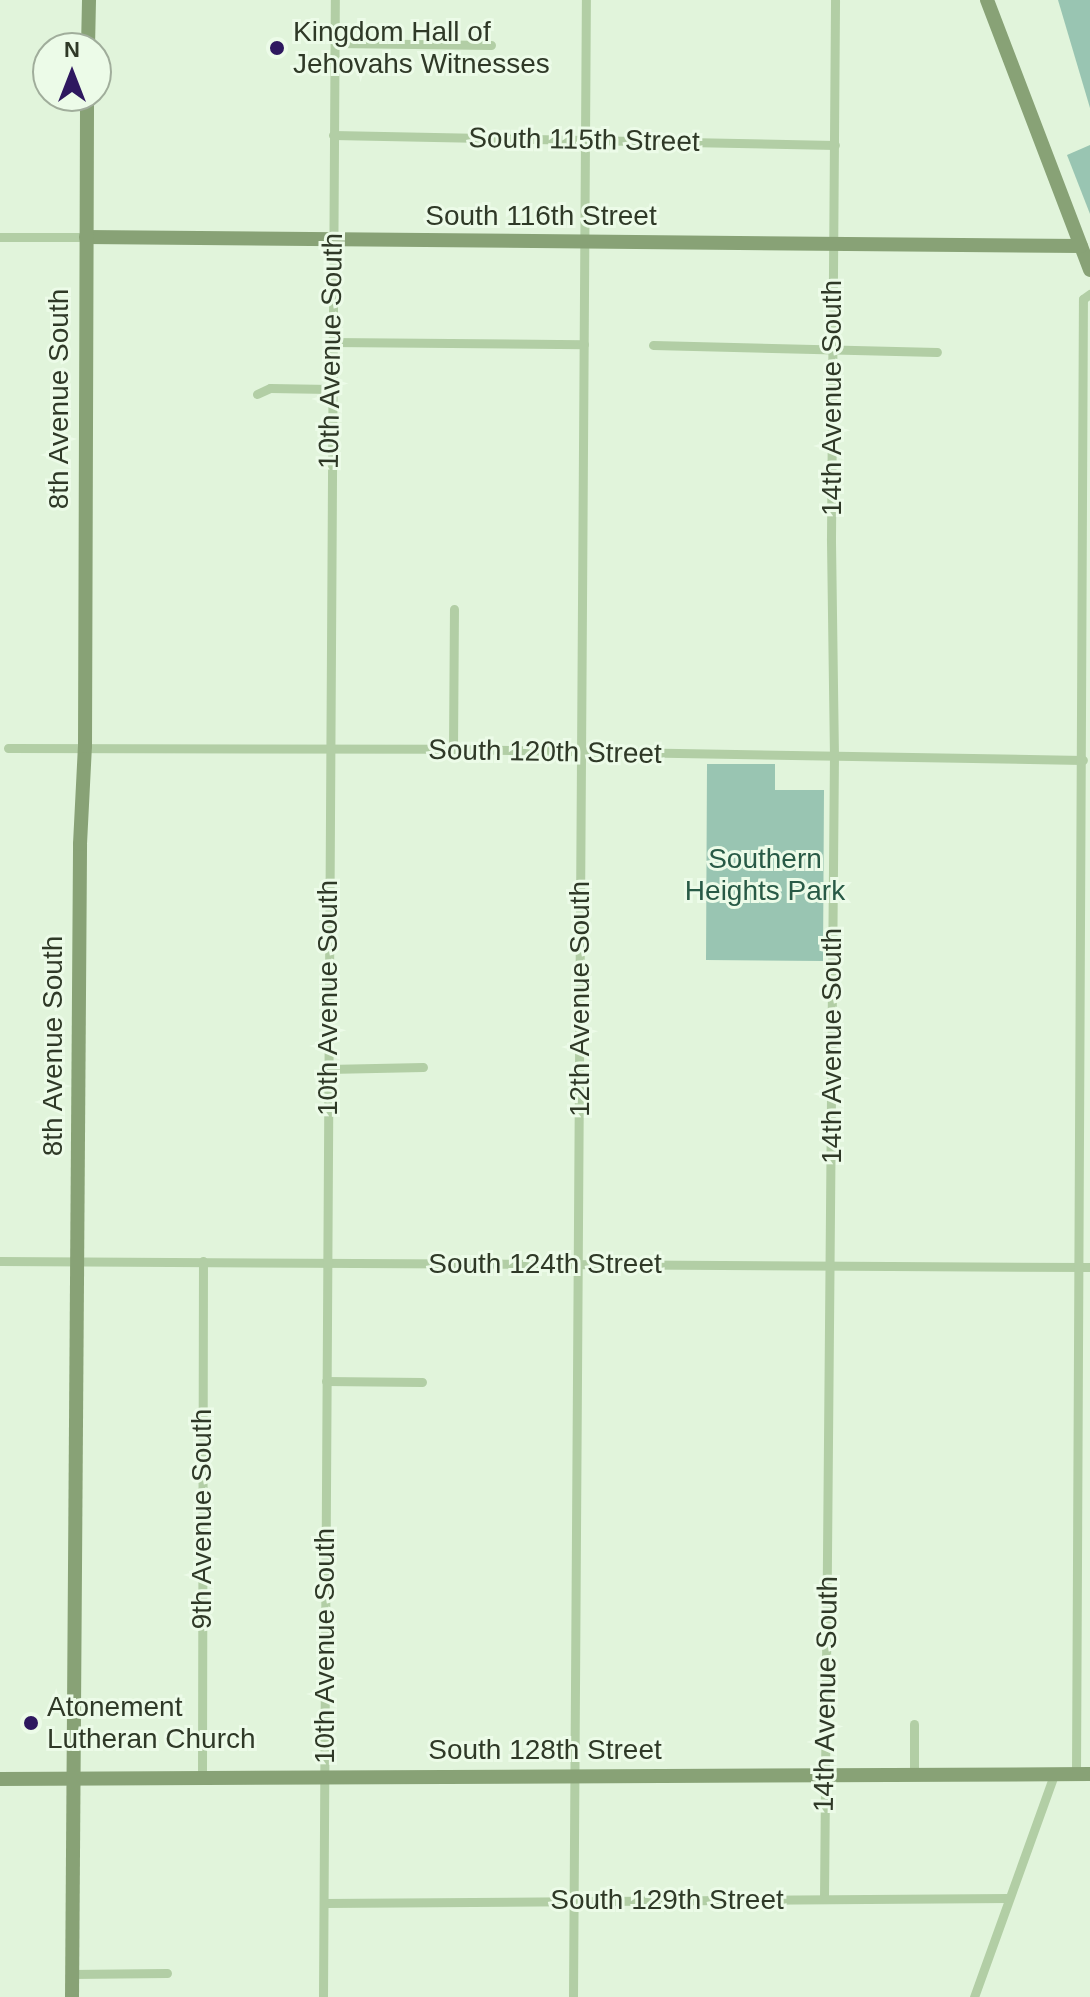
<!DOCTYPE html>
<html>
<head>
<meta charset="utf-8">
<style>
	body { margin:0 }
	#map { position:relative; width:1090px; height:1997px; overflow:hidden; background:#e1f4db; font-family:Arial,sans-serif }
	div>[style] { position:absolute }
	.green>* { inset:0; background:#99c5b2 }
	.street>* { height:9px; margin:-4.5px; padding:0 4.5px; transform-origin:4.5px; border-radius:4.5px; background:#b2cea5 }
	.secondary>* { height:14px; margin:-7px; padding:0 7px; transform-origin:7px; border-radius:7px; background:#88a276 }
	.dots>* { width:22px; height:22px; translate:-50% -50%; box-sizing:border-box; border:4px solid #ecfbe8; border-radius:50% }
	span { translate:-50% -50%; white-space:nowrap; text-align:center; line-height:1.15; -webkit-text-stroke:6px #ecfbe8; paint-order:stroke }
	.poi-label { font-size:28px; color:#2f3927 }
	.left { translate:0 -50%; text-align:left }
	.street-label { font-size:28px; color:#2f3927 }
	.park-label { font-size:28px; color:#285a46 }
	.north { position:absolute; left:32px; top:32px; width:80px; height:80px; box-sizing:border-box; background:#ecfbe8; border:2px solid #a0ad9b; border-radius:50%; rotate:0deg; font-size:22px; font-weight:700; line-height:32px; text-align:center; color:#2f3927 }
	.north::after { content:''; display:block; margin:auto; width:28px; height:36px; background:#2e185f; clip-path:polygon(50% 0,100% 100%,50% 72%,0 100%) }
</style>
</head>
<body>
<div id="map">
	<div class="green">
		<i style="clip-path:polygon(1058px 0,1090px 0,1090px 108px)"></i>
		<i style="clip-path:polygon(1090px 145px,1090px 214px,1067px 155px)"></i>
		<i style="clip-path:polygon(707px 764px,775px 764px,775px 790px,824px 790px,823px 961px,706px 960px)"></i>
	</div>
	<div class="street">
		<i style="left:335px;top:43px;width:156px;rotate:0.7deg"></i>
		<i style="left:333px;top:135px;width:502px;rotate:1.14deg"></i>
		<i style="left:0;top:237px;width:86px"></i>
		<i style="left:331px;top:342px;width:253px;rotate:0.5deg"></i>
		<i style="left:653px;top:345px;width:284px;rotate:1.4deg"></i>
		<i style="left:257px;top:394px;width:14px;rotate:-25deg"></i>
		<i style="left:270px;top:388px;width:60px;rotate:1deg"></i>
		<i style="left:8px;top:748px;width:445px;rotate:0.1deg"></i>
		<i style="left:453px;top:749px;width:630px;rotate:1deg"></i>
		<i style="left:453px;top:749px;width:140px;rotate:-89.6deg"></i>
		<i style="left:328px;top:1069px;width:95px;rotate:-1.2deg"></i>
		<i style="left:0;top:1261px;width:1090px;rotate:0.32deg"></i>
		<i style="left:326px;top:1381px;width:96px;rotate:0.6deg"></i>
		<i style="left:1076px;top:1774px;width:1475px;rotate:-89.73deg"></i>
		<i style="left:1083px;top:299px;width:9px;rotate:-36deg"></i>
		<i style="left:914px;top:1775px;width:51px;rotate:-90deg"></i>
		<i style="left:202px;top:1777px;width:516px;rotate:-89.89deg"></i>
		<i style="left:824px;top:1899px;width:1142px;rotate:-89.5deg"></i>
		<i style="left:834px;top:757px;width:219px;rotate:-90.8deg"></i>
		<i style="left:831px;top:538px;width:538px;rotate:-89.57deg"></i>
		<i style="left:324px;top:1903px;width:685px;rotate:-0.42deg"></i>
		<i style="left:72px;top:1974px;width:95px;rotate:-0.6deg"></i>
		<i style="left:323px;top:1997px;width:1997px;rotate:-89.66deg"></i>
		<i style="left:573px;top:1997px;width:1997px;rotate:-89.63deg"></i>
		<i style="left:974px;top:1997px;width:236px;rotate:-70.2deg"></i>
	</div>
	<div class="secondary">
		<i style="left:987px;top:0;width:289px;rotate:69.1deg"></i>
		<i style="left:88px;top:48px;width:48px;rotate:-88.8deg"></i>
		<i style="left:86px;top:237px;width:995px;rotate:0.52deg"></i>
		<i style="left:0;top:1779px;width:1090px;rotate:-0.26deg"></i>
		<i style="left:72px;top:1997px;width:1153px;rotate:-89.6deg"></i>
		<i style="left:80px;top:844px;width:98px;rotate:-87.1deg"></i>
		<i style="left:85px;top:746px;width:650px;rotate:-89.82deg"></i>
	</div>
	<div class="dots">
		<i style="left:277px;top:48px;background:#2e185f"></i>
		<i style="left:31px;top:1723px;background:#2e185f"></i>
	</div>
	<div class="poi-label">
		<span class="left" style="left:293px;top:48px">Kingdom Hall of<br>Jehovahs Witnesses</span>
		<span class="left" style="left:47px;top:1723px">Atonement<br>Lutheran Church</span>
	</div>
	<div class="street-label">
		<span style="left:584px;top:140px;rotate:1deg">South 115th Street</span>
		<span style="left:541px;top:216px">South 116th Street</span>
		<span style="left:331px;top:351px;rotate:-89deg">10th Avenue South</span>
		<span style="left:832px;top:398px;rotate:-90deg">14th Avenue South</span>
		<span style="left:59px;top:399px;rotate:-90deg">8th Avenue South</span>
		<span style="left:545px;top:752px;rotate:1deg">South 120th Street</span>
		<span style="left:328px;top:998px;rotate:-90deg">10th Avenue South</span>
		<span style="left:580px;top:999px;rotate:-90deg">12th Avenue South</span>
		<span style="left:53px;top:1046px;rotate:-90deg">8th Avenue South</span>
		<span style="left:832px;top:1046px;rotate:-90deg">14th Avenue South</span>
		<span style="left:545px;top:1264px">South 124th Street</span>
		<span style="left:202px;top:1519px;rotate:-90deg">9th Avenue South</span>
		<span style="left:325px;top:1646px;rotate:-90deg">10th Avenue South</span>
		<span style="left:826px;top:1694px;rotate:-89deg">14th Avenue South</span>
		<span style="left:545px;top:1750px">South 128th Street</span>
		<span style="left:667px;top:1900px">South 129th Street</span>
	</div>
	<div class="park-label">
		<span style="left:765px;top:875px">Southern<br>Heights Park</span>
	</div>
	<div class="north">N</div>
</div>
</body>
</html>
